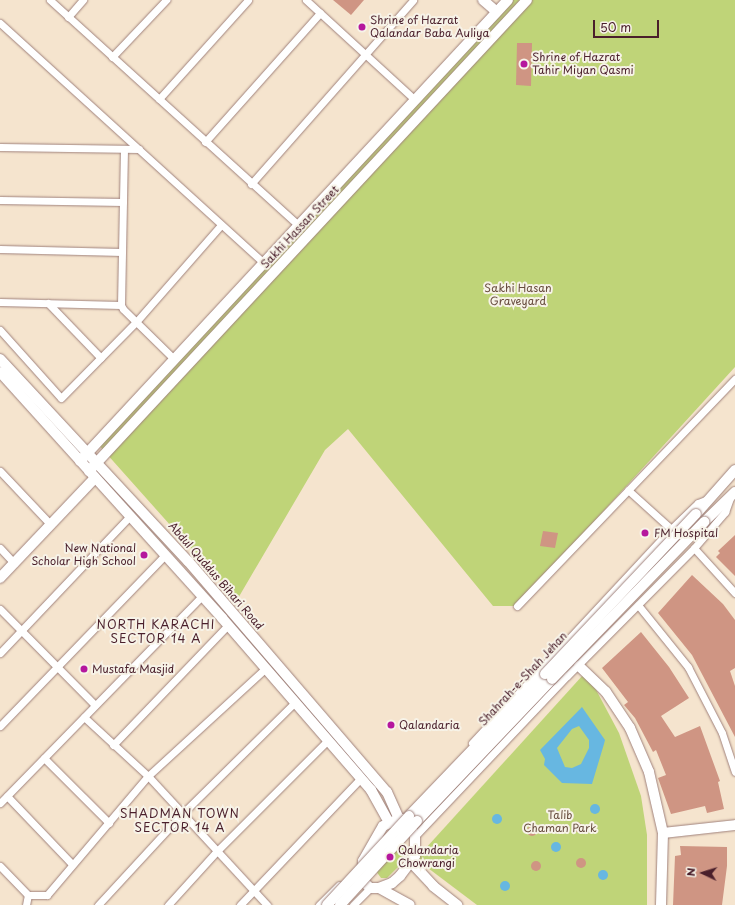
<!DOCTYPE html>
<html>
<head>
<meta charset="utf-8">
<style>
	body { margin:0 }
	#map { position:relative; width:735px; height:905px; overflow:hidden; background:#f5e4ce; font-family:"Playpen Sans",sans-serif }
	div>[style] { position:absolute }
	.green>* { inset:0; background:#bfd478 }
	.water>* { inset:0; background:#67b7e1 }
	.round { border-radius:50% }
	.building>* { inset:0; background:#cf9583 }
	.roads { filter:drop-shadow(0 0 1px #a0827c) drop-shadow(0 0 1px #a0827c) }
	.street>* { height:7px; margin:-3.5px; padding:0 3.5px; transform-origin:3.5px; border-radius:3.5px; background:#fff }
	.secondary>* { height:10px; margin:-5px; padding:0 5px; transform-origin:5px; border-radius:5px; background:#fff }
	.bridges { filter:drop-shadow(0 0 1px #a0827c) drop-shadow(0 0 1px #a0827c) }
	.secondary-bridge>* { height:10px; margin:-5px; padding:0 5px; transform-origin:5px; border-radius:5px; background:#fff }
	.dots>* { width:11px; height:11px; translate:-50% -50%; box-sizing:border-box; border:2px solid #f7f3e8; border-radius:50% }
	span { translate:-50% -50%; white-space:nowrap; text-align:center; line-height:1.15; -webkit-text-stroke:4px #f7f3e8; paint-order:stroke }
	.poi-label { font-size:11px; color:#4a1f2b }
	.left { translate:0 -50%; text-align:left }
	.right { translate:-100% -50%; text-align:right }
	.street-label { font-size:11px; color:#4a1f2b }
	.park-label { font-size:11px; color:#674c3e }
	.neighbourhood-label { font-size:12px; color:#4a1f2b; letter-spacing:1px }
	.north { position:absolute; left:683px; top:853px; width:40px; height:40px; -webkit-text-stroke:3px #f7f3e8; paint-order:stroke; rotate:274deg; font-size:11px; font-weight:700; line-height:16px; text-align:center; color:#4a1f2b }
	.north::after { content:''; display:block; margin:auto; width:14px; height:18px; background:#4a1f2b; clip-path:polygon(50% 0,100% 100%,50% 72%,0 100%) }
	.scale { position:absolute; left:593px; top:20px; width:66px; height:18px; box-sizing:border-box; border:2px solid #4a1f2b; border-top:0; padding-left:5px; font-size:12px; line-height:14px; white-space:nowrap; color:#4a1f2b; -webkit-text-stroke:3px #f7f3e8; paint-order:stroke }
</style>
</head>
<body>
<div id="map">
	<div class="green">
		<i style="clip-path:polygon(508px 0,735px 0,735px 367px,517px 606px,493px 606px,348px 429px,325px 450px,237px 600px,97px 443px)"></i>
		<i style="clip-path:polygon(583px 675px,594px 686px,619px 733px,641px 796px,647px 835px,647px 905px,477px 905px,416px 859px)"></i>
		<i style="clip-path:polygon(404px 840px,404px 853px,398px 867px,387px 878px,381px 878px,376px 871px)"></i>
	</div>
	<div class="water">
		<i style="clip-path:polygon(evenodd,582px 707px,605px 740px,604px 744px,592px 784px,562px 783px,544px 765px,545px 759px,540px 750px,582px 707px,579px 726px,589px 740px,589px 748px,581px 764px,572px 768px,565px 767px,557px 748px,572px 729px,579px 726px)"></i>
		<i class="round" style="left:590px;top:804px;width:10px;height:10px"></i>
		<i class="round" style="left:492px;top:814px;width:10px;height:10px"></i>
		<i class="round" style="left:551px;top:842px;width:10px;height:10px"></i>
		<i class="round" style="left:598px;top:870px;width:10px;height:10px"></i>
		<i class="round" style="left:500px;top:881px;width:10px;height:10px"></i>
	</div>
	<div class="building">
		<i style="clip-path:polygon(333px 0,364px 0,351px 15px)"></i>
		<i style="clip-path:polygon(517px 43px,532px 43px,531px 86px,516px 85px)"></i>
		<i style="clip-path:polygon(543px 531px,558px 533px,555px 548px,540px 546px)"></i>
		<i style="clip-path:polygon(735px 535px,735px 576px,716px 557px,720px 553px,718px 551px)"></i>
		<i style="clip-path:polygon(692px 575px,723px 604px,735px 620px,735px 668px,730px 671px,735px 686px,735px 737px,692px 655px,658px 613px)"></i>
		<i style="clip-path:polygon(641px 632px,669px 667px,689px 698px,661px 716px,675px 737px,700px 726px,720px 781px,718px 782px,724px 809px,707px 813px,705px 806px,671px 814px,658px 778px,666px 775px,656px 750px,653px 752px,635px 718px,624px 705px,628px 702px,602px 668px)"></i>
		<i class="round" style="left:572px;top:822px;width:10px;height:10px"></i>
		<i class="round" style="left:527px;top:826px;width:10px;height:10px"></i>
		<i style="clip-path:polygon(680px 846px,727px 847px,727px 866px,722px 905px,673px 905px,675px 856px,681px 855px)"></i>
		<i class="round" style="left:576px;top:858px;width:10px;height:10px"></i>
		<i class="round" style="left:531px;top:861px;width:10px;height:10px"></i>
	</div>
	<div class="roads">
		<div class="street">
			<i style="left:50px;top:0;width:336px;rotate:42.2deg"></i>
			<i style="left:306px;top:0;width:148px;rotate:42.5deg"></i>
			<i style="left:68px;top:17px;width:23px;rotate:-49deg"></i>
			<i style="left:0;top:23px;width:357px;rotate:42.3deg"></i>
			<i style="left:112px;top:57px;width:79px;rotate:-46.5deg"></i>
			<i style="left:159px;top:99px;width:133px;rotate:-48deg"></i>
			<i style="left:205px;top:142px;width:173px;rotate:-48.3deg"></i>
			<i style="left:0;top:147px;width:139px;rotate:0.8deg"></i>
			<i style="left:251px;top:184px;width:245px;rotate:-48.6deg"></i>
			<i style="left:0;top:200px;width:123px;rotate:0.9deg"></i>
			<i style="left:0;top:249px;width:122px;rotate:1.4deg"></i>
			<i style="left:0;top:302px;width:121px;rotate:1.4deg"></i>
			<i style="left:121px;top:305px;width:4px;rotate:63deg"></i>
			<i style="left:123px;top:309px;width:71px;rotate:44.4deg"></i>
			<i style="left:48px;top:303px;width:76px;rotate:46.1deg"></i>
			<i style="left:121px;top:305px;width:156px;rotate:-88.9deg"></i>
			<i style="left:0;top:330px;width:91px;rotate:48.1deg"></i>
			<i style="left:61px;top:398px;width:107px;rotate:-45.4deg"></i>
			<i style="left:136px;top:322px;width:129px;rotate:-48.8deg"></i>
			<i style="left:0;top:471px;width:74px;rotate:46.6deg"></i>
			<i style="left:628px;top:490px;width:58px;rotate:42.2deg"></i>
			<i style="left:0;top:548px;width:21px;rotate:47deg"></i>
			<i style="left:694px;top:548px;width:61px;rotate:47.7deg"></i>
			<i style="left:638px;top:605px;width:80px;rotate:51.1deg"></i>
			<i style="left:688px;top:667px;width:74px;rotate:62.7deg"></i>
			<i style="left:722px;top:733px;width:41px;rotate:71.6deg"></i>
			<i style="left:517px;top:606px;width:315px;rotate:-46.2deg"></i>
			<i style="left:0;top:609px;width:135px;rotate:45.3deg"></i>
			<i style="left:0;top:653px;width:189px;rotate:-46.5deg"></i>
			<i style="left:84px;top:717px;width:87px;rotate:42.7deg"></i>
			<i style="left:148px;top:776px;width:176px;rotate:47.3deg"></i>
			<i style="left:0;top:726px;width:238px;rotate:-46deg"></i>
			<i style="left:472px;top:743px;width:292px;rotate:-47.1deg"></i>
			<i style="left:671px;top:529px;width:37px;rotate:-44deg"></i>
			<i style="left:698px;top:503px;width:11px;rotate:-22deg"></i>
			<i style="left:113px;top:745px;width:166px;rotate:-46.2deg"></i>
			<i style="left:44px;top:758px;width:92px;rotate:45deg"></i>
			<i style="left:7px;top:796px;width:94px;rotate:46.3deg"></i>
			<i style="left:0;top:803px;width:289px;rotate:-45.7deg"></i>
			<i style="left:415px;top:836px;width:221px;rotate:-46.5deg"></i>
			<i style="left:567px;top:676px;width:180px;rotate:-45.2deg"></i>
			<i style="left:694px;top:548px;width:48px;rotate:-49.3deg"></i>
			<i style="left:725px;top:512px;width:15px;rotate:-70deg"></i>
			<i style="left:0;top:866px;width:40px;rotate:46deg"></i>
			<i style="left:26px;top:905px;width:10px;rotate:-79deg"></i>
			<i style="left:28px;top:895px;width:19px"></i>
			<i style="left:47px;top:895px;width:156px;rotate:-49.7deg"></i>
			<i style="left:148px;top:776px;width:160px;rotate:-42.5deg"></i>
			<i style="left:98px;top:905px;width:125px;rotate:-47.3deg"></i>
			<i style="left:183px;top:813px;width:158px;rotate:-44.7deg"></i>
			<i style="left:168px;top:905px;width:73px;rotate:-47.8deg"></i>
			<i style="left:217px;top:851px;width:157px;rotate:-45deg"></i>
			<i style="left:240px;top:905px;width:175px;rotate:-46.4deg"></i>
			<i style="left:319px;top:905px;width:28px;rotate:-45deg"></i>
			<i style="left:353px;top:905px;width:24px;rotate:-45deg"></i>
		</div>
		<div class="secondary">
			<i style="left:483px;top:0;width:18px;rotate:41deg"></i>
			<i style="left:0;top:359px;width:276px;rotate:47.1deg"></i>
			<i style="left:188px;top:561px;width:305px;rotate:49.3deg"></i>
			<i style="left:387px;top:792px;width:30px;rotate:66deg"></i>
			<i style="left:0;top:372px;width:331px;rotate:47.9deg"></i>
			<i style="left:222px;top:618px;width:228px;rotate:49.1deg"></i>
			<i style="left:371px;top:790px;width:37px;rotate:61deg"></i>
			<i style="left:80px;top:461px;width:629px;rotate:-47.13deg"></i>
			<i style="left:89px;top:471px;width:643px;rotate:-47.08deg"></i>
			<i style="left:696px;top:514px;width:59px;rotate:-48.4deg"></i>
			<i style="left:704px;top:522px;width:43px;rotate:-44.1deg"></i>
			<i style="left:0;top:578px;width:138px;rotate:-46.5deg"></i>
			<i style="left:579px;top:666px;width:37px;rotate:44deg"></i>
			<i style="left:606px;top:692px;width:43px;rotate:56.3deg"></i>
			<i style="left:630px;top:728px;width:48px;rotate:66.6deg"></i>
			<i style="left:649px;top:772px;width:63px;rotate:77.1deg"></i>
			<i style="left:663px;top:833px;width:72px;rotate:91.6deg"></i>
			<i style="left:409px;top:816px;width:197px;rotate:-46.2deg"></i>
			<i style="left:399px;top:819px;width:4px"></i>
			<i style="left:403px;top:819px;width:11px;rotate:49deg"></i>
			<i style="left:410px;top:827px;width:10px;rotate:61deg"></i>
			<i style="left:415px;top:836px;width:20px;rotate:90deg"></i>
			<i style="left:415px;top:856px;width:25px;rotate:127deg"></i>
			<i style="left:400px;top:876px;width:11px;rotate:139deg"></i>
			<i style="left:392px;top:883px;width:14px;rotate:159deg"></i>
			<i style="left:379px;top:888px;width:9px;rotate:180deg"></i>
			<i style="left:370px;top:888px;width:8px;rotate:-135deg"></i>
			<i style="left:364px;top:882px;width:21px;rotate:-93deg"></i>
			<i style="left:363px;top:861px;width:40px;rotate:-60.3deg"></i>
			<i style="left:383px;top:826px;width:17px;rotate:-24deg"></i>
			<i style="left:417px;top:821px;width:196px;rotate:-46.4deg"></i>
			<i style="left:663px;top:833px;width:72px;rotate:-6.3deg"></i>
			<i style="left:411px;top:862px;width:33px;rotate:47deg"></i>
			<i style="left:433px;top:886px;width:31px;rotate:38deg"></i>
			<i style="left:379px;top:888px;width:35px;rotate:29deg"></i>
		</div>
	</div>
	<div class="bridges">
		<div class="secondary-bridge">
			<i style="left:545px;top:674px;width:220px;rotate:-46.7deg"></i>
			<i style="left:552px;top:679px;width:219px;rotate:-45.9deg"></i>
			<i style="left:327px;top:905px;width:121px;rotate:-47.3deg"></i>
			<i style="left:340px;top:905px;width:114px;rotate:-47.5deg"></i>
		</div>
	</div>
	<div class="dots">
		<i style="left:362px;top:27px;background:#b5179e"></i>
		<i style="left:524px;top:64px;background:#b5179e"></i>
		<i style="left:645px;top:533px;background:#b5179e"></i>
		<i style="left:144px;top:555px;background:#b5179e"></i>
		<i style="left:84px;top:669px;background:#b5179e"></i>
		<i style="left:391px;top:725px;background:#b5179e"></i>
		<i style="left:390px;top:857px;background:#b5179e"></i>
	</div>
	<div class="poi-label">
		<span class="left" style="left:370px;top:27px">Shrine of Hazrat<br>Qalandar Baba Auliya</span>
		<span class="left" style="left:532px;top:64px">Shrine of Hazrat<br>Tahir Miyan Qasmi</span>
		<span class="left" style="left:654px;top:533px">FM Hospital</span>
		<span class="right" style="left:136px;top:555px">New National<br>Scholar High School</span>
		<span class="left" style="left:92px;top:669px">Mustafa Masjid</span>
		<span class="left" style="left:399px;top:725px">Qalandaria</span>
		<span class="left" style="left:398px;top:857px">Qalandaria<br>Chowrangi</span>
	</div>
	<div class="street-label">
		<span style="left:300px;top:227px;rotate:-47deg">Sakhi Hassan Street</span>
		<span style="left:216px;top:576px;rotate:49deg">Abdul Quddus Bihari Road</span>
		<span style="left:523px;top:679px;rotate:-47deg">Shahrah-e-Shah Jehan</span>
	</div>
	<div class="park-label">
		<span style="left:518px;top:295px">Sakhi Hasan<br>Graveyard</span>
		<span style="left:560px;top:822px">Talib<br>Chaman Park</span>
	</div>
	<div class="neighbourhood-label">
		<span style="left:156px;top:632px">NORTH KARACHI<br>SECTOR 14 A</span>
		<span style="left:180px;top:821px">SHADMAN TOWN<br>SECTOR 14 A</span>
	</div>
	<div class="north">N</div>
	<div class="scale">50 m</div>
</div>
</body>
</html>
